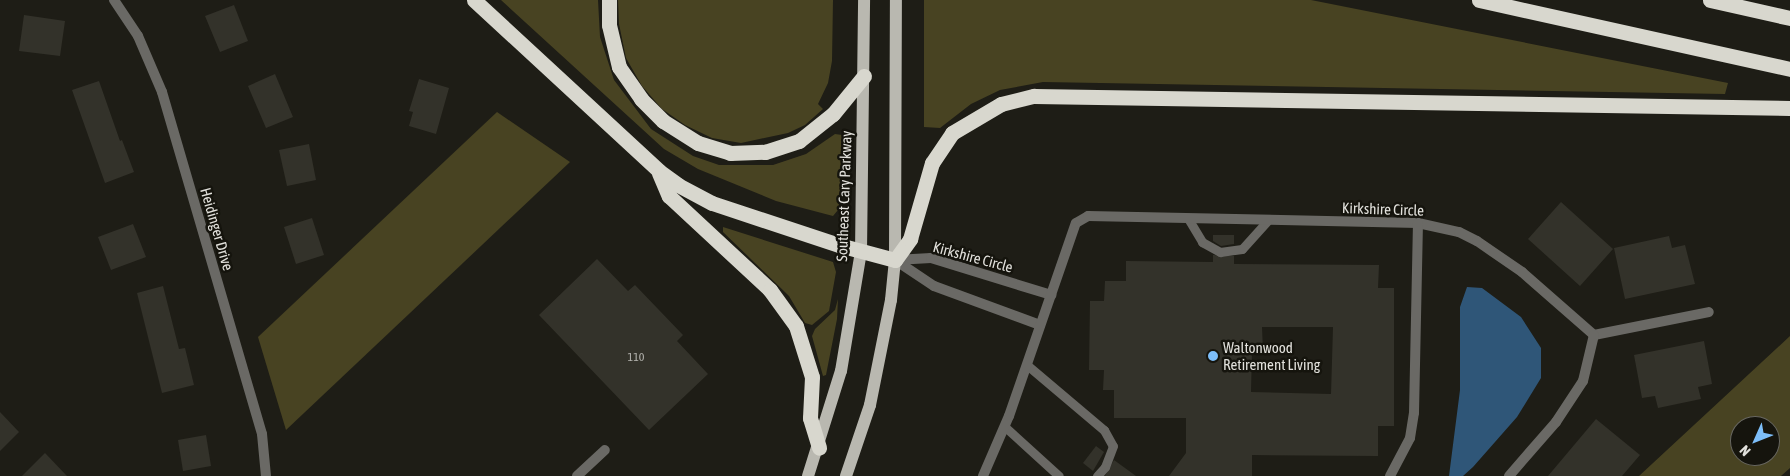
<!DOCTYPE html>
<html>
<head>
<meta charset="utf-8">
<style>
	body { margin:0 }
	#map { position:relative; width:1790px; height:476px; overflow:hidden; background:#1e1d16; font-family:"Asap Condensed",sans-serif }
	div>[style] { position:absolute }
	.green>* { inset:0; background:#484322 }
	.water>* { inset:0; background:#2f5678 }
	.building>* { inset:0; background:#33322a }
	.service>* { height:9px; margin:-4.5px; padding:0 4.5px; transform-origin:4.5px; border-radius:4.5px; background:#6a6965 }
	.minor>* { height:10px; margin:-5px; padding:0 5px; transform-origin:5px; border-radius:5px; background:#6a6965 }
	.primary>* { height:12px; margin:-6px; padding:0 6px; transform-origin:6px; border-radius:6px; background:#b9b8b0 }
	.motorway>* { height:15px; margin:-7.5px; padding:0 7.5px; transform-origin:7.5px; border-radius:7.5px; background:#d8d7ce }
	.dots>* { width:14px; height:14px; translate:-50% -50%; box-sizing:border-box; border:2px solid #15140d; border-radius:50% }
	span { translate:-50% -50%; white-space:nowrap; text-align:center; line-height:1.15; -webkit-text-stroke:5px #15140d; paint-order:stroke }
	.number-label { font-size:12px; color:#b6b5b0 }
	.number-label span { -webkit-text-stroke-width:0 }
	.street-label { font-size:15px; color:#e2e1dc }
	.poi-label { font-size:15px; color:#e2e1dc }
	.left { translate:0 -50%; text-align:left }
	.north { position:absolute; left:1730px; top:416px; width:50px; height:50px; box-sizing:border-box; background:#15140d; border:1px solid #676660; border-radius:50%; rotate:226deg; font-size:14px; font-weight:700; line-height:20px; text-align:center; color:#e2e1dc }
	.north::after { content:''; display:block; margin:auto; width:18px; height:22px; background:#7dbef9; clip-path:polygon(50% 0,100% 100%,50% 72%,0 100%) }
</style>
</head>
<body>
<div id="map">
	<div class="green">
		<i style="clip-path:polygon(501px 0,598px 0,600px 37px,614px 80px,651px 129px,693px 156px,719px 165px,773px 165px,806px 154px,835px 134px,842px 135px,842px 187px,838px 210px,833px 216px,776px 201px,698px 169px,664px 149px)"></i>
		<i style="clip-path:polygon(618px 0,833px 0,832px 61px,828px 83px,818px 104px,823px 109px,805px 125px,788px 133px,741px 143px,712px 138px,685px 125px,662px 109px,642px 86px,626px 58px,619px 24px)"></i>
		<i style="clip-path:polygon(924px 0,1311px 0,1728px 83px,1725px 94px,1043px 82px,1000px 90px,971px 104px,940px 128px,924px 127px)"></i>
		<i style="clip-path:polygon(497px 112px,570px 162px,286px 430px,258px 337px)"></i>
		<i style="clip-path:polygon(723px 227px,833px 262px,836px 272px,829px 311px,812px 325px,805px 323px,789px 296px,723px 232px)"></i>
		<i style="clip-path:polygon(838px 299px,837px 319px,826px 375px,823px 376px,812px 336px,815px 329px,835px 310px)"></i>
		<i style="clip-path:polygon(evenodd,1790px 336px,1790px 468px,1781px 476px,1639px 476px,1790px 336px,1740px 426px,1770px 426px,1770px 456px,1740px 456px,1740px 426px)"></i>
	</div>
	<div class="water">
		<i style="clip-path:polygon(1467px 287px,1482px 288px,1521px 317px,1541px 348px,1541px 378px,1517px 417px,1473px 467px,1463px 476px,1449px 476px,1460px 390px,1460px 307px)"></i>
	</div>
	<div class="building">
		<i style="clip-path:polygon(234px 5px,248px 41px,220px 52px,205px 16px)"></i>
		<i style="clip-path:polygon(24px 15px,65px 21px,60px 56px,19px 51px)"></i>
		<i style="clip-path:polygon(275px 74px,293px 117px,266px 128px,248px 86px)"></i>
		<i style="clip-path:polygon(419px 79px,449px 88px,436px 134px,409px 126px,413px 112px,409px 111px)"></i>
		<i style="clip-path:polygon(99px 81px,120px 141px,122px 140px,134px 172px,105px 183px,72px 90px)"></i>
		<i style="clip-path:polygon(309px 144px,316px 180px,287px 186px,279px 150px)"></i>
		<i style="clip-path:polygon(1561px 202px,1613px 249px,1580px 286px,1528px 239px)"></i>
		<i style="clip-path:polygon(312px 218px,324px 255px,296px 264px,284px 227px)"></i>
		<i style="clip-path:polygon(133px 224px,146px 257px,111px 270px,98px 237px)"></i>
		<i style="clip-path:polygon(1213px 235px,1234px 235px,1234px 244px,1221px 246px,1213px 241px)"></i>
		<i style="clip-path:polygon(1669px 236px,1672px 248px,1685px 245px,1695px 284px,1625px 299px,1614px 248px)"></i>
		<i style="clip-path:polygon(evenodd,1213px 255px,1234px 256px,1234px 264px,1379px 265px,1378px 288px,1394px 288px,1394px 426px,1378px 426px,1378px 456px,1252px 455px,1252px 476px,1169px 476px,1186px 453px,1186px 418px,1114px 418px,1114px 390px,1103px 390px,1104px 370px,1089px 370px,1090px 301px,1104px 301px,1105px 281px,1126px 281px,1126px 261px,1213px 262px,1213px 255px,1262px 327px,1333px 327px,1331px 394px,1251px 392px,1252px 351px,1263px 351px,1262px 327px)"></i>
		<i style="clip-path:polygon(597px 259px,628px 291px,635px 285px,683px 335px,677px 341px,708px 374px,649px 430px,539px 315px)"></i>
		<i style="clip-path:polygon(163px 286px,179px 349px,185px 348px,194px 385px,162px 393px,137px 293px)"></i>
		<i style="clip-path:polygon(1704px 341px,1712px 384px,1698px 387px,1701px 399px,1658px 408px,1655px 396px,1642px 398px,1634px 355px)"></i>
		<i style="clip-path:polygon(0 412px,19px 432px,0 451px)"></i>
		<i style="clip-path:polygon(1596px 419px,1640px 455px,1622px 476px,1548px 476px)"></i>
		<i style="clip-path:polygon(206px 435px,211px 466px,183px 471px,178px 440px)"></i>
		<i style="clip-path:polygon(1096px 446px,1104px 452px,1093px 471px,1083px 463px)"></i>
		<i style="clip-path:polygon(45px 453px,67px 476px,22px 476px)"></i>
		<i style="clip-path:polygon(1114px 460px,1136px 476px,1105px 476px)"></i>
	</div>
	<div class="service">
		<i style="left:1189px;top:220px;width:26px;rotate:59deg"></i>
		<i style="left:1202px;top:242px;width:21px;rotate:29deg"></i>
		<i style="left:1220px;top:252px;width:22px;rotate:-8deg"></i>
		<i style="left:1242px;top:249px;width:38px;rotate:-48deg"></i>
		<i style="left:1027px;top:365px;width:101px;rotate:40.2deg"></i>
		<i style="left:1104px;top:430px;width:18px;rotate:61deg"></i>
		<i style="left:1113px;top:446px;width:22px;rotate:111deg"></i>
		<i style="left:1105px;top:467px;width:12px;rotate:132deg"></i>
		<i style="left:1004px;top:426px;width:74px;rotate:42.3deg"></i>
	</div>
	<div class="minor">
		<i style="left:114px;top:0;width:43px;rotate:56.3deg"></i>
		<i style="left:138px;top:36px;width:61px;rotate:66.8deg"></i>
		<i style="left:162px;top:92px;width:356px;rotate:73.7deg"></i>
		<i style="left:262px;top:434px;width:42px;rotate:84.6deg"></i>
		<i style="left:895px;top:260px;width:36px;rotate:-3deg"></i>
		<i style="left:931px;top:258px;width:126px;rotate:17.1deg"></i>
		<i style="left:895px;top:260px;width:47px;rotate:33.7deg"></i>
		<i style="left:934px;top:286px;width:113px;rotate:20.2deg"></i>
		<i style="left:1594px;top:335px;width:117px;rotate:-11.3deg"></i>
		<i style="left:577px;top:476px;width:38px;rotate:-43deg"></i>
		<i style="left:983px;top:476px;width:65px;rotate:-66.6deg"></i>
		<i style="left:1009px;top:416px;width:204px;rotate:-70.9deg"></i>
		<i style="left:1076px;top:223px;width:14px;rotate:-30deg"></i>
		<i style="left:1088px;top:216px;width:330px;rotate:1.2deg"></i>
		<i style="left:1418px;top:223px;width:42px;rotate:12.4deg"></i>
		<i style="left:1459px;top:232px;width:20px;rotate:27deg"></i>
		<i style="left:1477px;top:241px;width:55px;rotate:34.6deg"></i>
		<i style="left:1522px;top:272px;width:96px;rotate:41.2deg"></i>
		<i style="left:1390px;top:476px;width:43px;rotate:-62.2deg"></i>
		<i style="left:1410px;top:438px;width:25px;rotate:-81deg"></i>
		<i style="left:1414px;top:413px;width:190px;rotate:-88.8deg"></i>
		<i style="left:1509px;top:476px;width:72px;rotate:-49deg"></i>
		<i style="left:1556px;top:422px;width:49px;rotate:-56.6deg"></i>
		<i style="left:1583px;top:381px;width:47px;rotate:-76.6deg"></i>
	</div>
	<div class="primary">
		<i style="left:808px;top:476px;width:110px;rotate:-72.6deg"></i>
		<i style="left:841px;top:371px;width:121px;rotate:-80.5deg"></i>
		<i style="left:861px;top:252px;width:252px;rotate:-89.3deg"></i>
		<i style="left:846px;top:476px;width:75px;rotate:-71.3deg"></i>
		<i style="left:870px;top:405px;width:107px;rotate:-78.7deg"></i>
		<i style="left:891px;top:300px;width:40px;rotate:-84.3deg"></i>
		<i style="left:895px;top:260px;width:260px;rotate:-89.8deg"></i>
	</div>
	<div class="motorway">
		<i style="left:474px;top:0;width:252px;rotate:42.7deg"></i>
		<i style="left:659px;top:171px;width:24px;rotate:36deg"></i>
		<i style="left:678px;top:185px;width:38px;rotate:28deg"></i>
		<i style="left:712px;top:203px;width:134px;rotate:18.3deg"></i>
		<i style="left:839px;top:245px;width:58px;rotate:15deg"></i>
		<i style="left:895px;top:260px;width:26px;rotate:-54deg"></i>
		<i style="left:910px;top:239px;width:79px;rotate:-73.9deg"></i>
		<i style="left:932px;top:163px;width:36px;rotate:-56deg"></i>
		<i style="left:952px;top:133px;width:57px;rotate:-30.6deg"></i>
		<i style="left:1001px;top:104px;width:34px;rotate:-14deg"></i>
		<i style="left:1034px;top:96px;width:756px;rotate:0.91deg"></i>
		<i style="left:609px;top:0;width:25px;rotate:90deg"></i>
		<i style="left:609px;top:25px;width:43px;rotate:76.6deg"></i>
		<i style="left:619px;top:67px;width:39px;rotate:55deg"></i>
		<i style="left:641px;top:99px;width:31px;rotate:45deg"></i>
		<i style="left:663px;top:121px;width:41px;rotate:32.2deg"></i>
		<i style="left:698px;top:143px;width:34px;rotate:17deg"></i>
		<i style="left:730px;top:153px;width:35px;rotate:-2deg"></i>
		<i style="left:765px;top:152px;width:36px;rotate:-18deg"></i>
		<i style="left:799px;top:141px;width:43px;rotate:-38.5deg"></i>
		<i style="left:833px;top:114px;width:49px;rotate:-50.8deg"></i>
		<i style="left:1479px;top:0;width:319px;rotate:12.5deg"></i>
		<i style="left:1710px;top:0;width:82px;rotate:12.7deg"></i>
		<i style="left:659px;top:173px;width:25px;rotate:67deg"></i>
		<i style="left:669px;top:196px;width:138px;rotate:42.9deg"></i>
		<i style="left:770px;top:290px;width:44px;rotate:54.2deg"></i>
		<i style="left:796px;top:326px;width:53px;rotate:72.6deg"></i>
		<i style="left:812px;top:377px;width:41px;rotate:92.8deg"></i>
		<i style="left:810px;top:418px;width:31px;rotate:73deg"></i>
	</div>
	<div class="dots">
		<i style="left:1213px;top:356px;background:#7dbef9"></i>
	</div>
	<div class="number-label">
		<span style="left:636px;top:358px">110</span>
	</div>
	<div class="street-label">
		<span style="left:844px;top:196px;rotate:-88deg">Southeast Cary Parkway</span>
		<span style="left:1383px;top:209px;rotate:2deg">Kirkshire Circle</span>
		<span style="left:217px;top:229px;rotate:74deg">Heidinger Drive</span>
		<span style="left:973px;top:257px;rotate:15deg">Kirkshire Circle</span>
	</div>
	<div class="poi-label">
		<span class="left" style="left:1223px;top:356px">Waltonwood<br>Retirement Living</span>
	</div>
	<div class="north">N</div>
</div>
</body>
</html>
